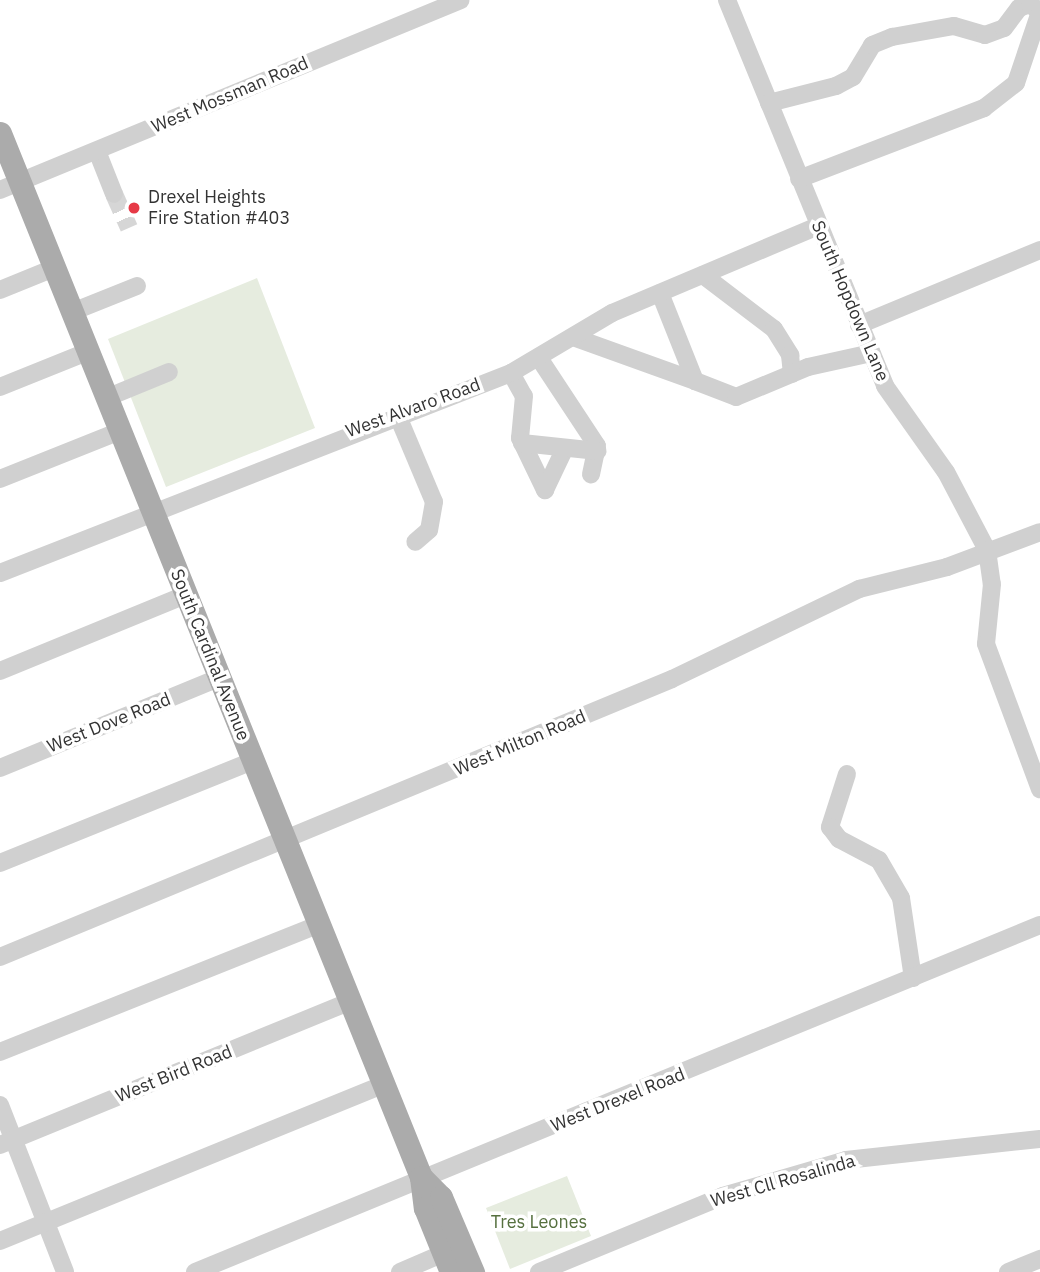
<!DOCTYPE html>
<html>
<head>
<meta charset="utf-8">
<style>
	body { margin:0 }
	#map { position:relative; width:1040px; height:1272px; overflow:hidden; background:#fff; font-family:"IBM Plex Sans",sans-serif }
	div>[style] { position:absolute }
	.green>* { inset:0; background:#e6ecdf }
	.minor-tunnel>* { height:18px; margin-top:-9px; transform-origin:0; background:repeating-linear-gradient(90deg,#d6d6d6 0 18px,transparent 0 27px) }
	.minor>* { height:18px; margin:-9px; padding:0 9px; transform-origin:9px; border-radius:9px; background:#d0d0d0 }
	.major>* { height:23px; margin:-11.5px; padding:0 11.5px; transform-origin:11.5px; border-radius:11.5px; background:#ababab }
	.dots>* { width:19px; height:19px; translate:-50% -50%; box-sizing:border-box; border:4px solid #fff; border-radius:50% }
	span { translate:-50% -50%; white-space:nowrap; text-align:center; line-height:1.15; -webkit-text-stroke:7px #fff; paint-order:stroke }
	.street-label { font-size:18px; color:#333 }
	.poi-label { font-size:18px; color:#333 }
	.left { translate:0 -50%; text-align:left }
	.park-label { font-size:18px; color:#56703f }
</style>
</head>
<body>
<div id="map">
	<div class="green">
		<i style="clip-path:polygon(257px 278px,315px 428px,166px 487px,108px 339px)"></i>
		<i style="clip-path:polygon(567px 1176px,591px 1236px,510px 1269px,486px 1208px)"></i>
	</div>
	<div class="minor-tunnel">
		<i style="left:114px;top:194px;width:37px;rotate:66deg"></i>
	</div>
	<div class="minor">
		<i style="left:727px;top:0;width:417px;rotate:67.7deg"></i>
		<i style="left:885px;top:386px;width:105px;rotate:54.7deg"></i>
		<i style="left:946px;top:472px;width:88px;rotate:62.3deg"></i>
		<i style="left:987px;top:550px;width:34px;rotate:82deg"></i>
		<i style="left:992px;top:584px;width:60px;rotate:95.7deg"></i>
		<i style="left:986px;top:644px;width:155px;rotate:69.6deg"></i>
		<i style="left:769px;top:103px;width:69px;rotate:-14.2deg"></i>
		<i style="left:836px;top:86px;width:19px;rotate:-28deg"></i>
		<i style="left:853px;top:77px;width:37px;rotate:-59deg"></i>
		<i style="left:872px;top:45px;width:22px;rotate:-22deg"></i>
		<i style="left:892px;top:37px;width:63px;rotate:-10.1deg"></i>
		<i style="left:954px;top:26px;width:32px;rotate:16deg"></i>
		<i style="left:985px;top:35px;width:20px;rotate:-20deg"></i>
		<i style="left:1004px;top:28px;width:25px;rotate:-53deg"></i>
		<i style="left:1019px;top:8px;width:12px;rotate:-20deg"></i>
		<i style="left:1030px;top:4px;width:13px;rotate:39deg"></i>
		<i style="left:1040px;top:12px;width:75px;rotate:108.7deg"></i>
		<i style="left:1016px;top:83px;width:41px;rotate:142deg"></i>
		<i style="left:984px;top:108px;width:198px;rotate:159deg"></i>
		<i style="left:97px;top:151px;width:46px;rotate:68.4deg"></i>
		<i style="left:0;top:190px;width:498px;rotate:-22.4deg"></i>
		<i style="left:703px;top:275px;width:89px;rotate:37.3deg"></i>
		<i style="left:774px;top:329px;width:31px;rotate:58deg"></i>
		<i style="left:790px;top:355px;width:19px;rotate:84deg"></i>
		<i style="left:0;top:290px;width:58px;rotate:-22.2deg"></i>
		<i style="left:660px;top:293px;width:95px;rotate:68.3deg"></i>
		<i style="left:695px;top:381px;width:44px;rotate:21.3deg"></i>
		<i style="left:736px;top:397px;width:78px;rotate:-22.6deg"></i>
		<i style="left:808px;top:367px;width:65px;rotate:-12.5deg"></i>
		<i style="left:72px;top:312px;width:70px;rotate:-21.8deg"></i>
		<i style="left:859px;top:325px;width:196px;rotate:-22.5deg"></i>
		<i style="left:573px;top:337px;width:130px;rotate:19.8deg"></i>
		<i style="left:539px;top:358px;width:105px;rotate:56.6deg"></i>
		<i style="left:597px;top:446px;width:29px;rotate:102deg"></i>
		<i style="left:511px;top:373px;width:26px;rotate:61deg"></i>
		<i style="left:524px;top:396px;width:42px;rotate:95.4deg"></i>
		<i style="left:520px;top:438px;width:58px;rotate:64.3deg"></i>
		<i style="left:545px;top:490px;width:44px;rotate:-64.6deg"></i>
		<i style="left:0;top:387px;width:94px;rotate:-21.9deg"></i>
		<i style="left:106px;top:398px;width:68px;rotate:-22.4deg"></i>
		<i style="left:397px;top:414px;width:95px;rotate:67.2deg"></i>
		<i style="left:434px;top:502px;width:28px;rotate:100deg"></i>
		<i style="left:429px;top:530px;width:18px;rotate:139deg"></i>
		<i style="left:522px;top:443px;width:76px;rotate:6deg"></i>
		<i style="left:0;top:479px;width:129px;rotate:-21.8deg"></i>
		<i style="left:0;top:573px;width:549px;rotate:-21.37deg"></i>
		<i style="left:511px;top:373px;width:117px;rotate:-30.7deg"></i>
		<i style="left:612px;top:313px;width:224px;rotate:-22.9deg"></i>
		<i style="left:0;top:671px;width:200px;rotate:-22.3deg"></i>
		<i style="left:0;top:768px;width:236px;rotate:-22.4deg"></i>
		<i style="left:847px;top:774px;width:56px;rotate:107.8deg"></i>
		<i style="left:830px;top:827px;width:15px;rotate:53deg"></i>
		<i style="left:839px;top:839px;width:45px;rotate:27.7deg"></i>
		<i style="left:879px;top:860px;width:44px;rotate:59.9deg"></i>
		<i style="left:901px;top:898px;width:81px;rotate:81.5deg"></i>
		<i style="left:0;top:863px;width:272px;rotate:-22deg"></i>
		<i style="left:0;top:957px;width:727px;rotate:-22.47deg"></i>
		<i style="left:672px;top:679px;width:208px;rotate:-25.7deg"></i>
		<i style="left:859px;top:589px;width:91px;rotate:-14deg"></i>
		<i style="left:947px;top:567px;width:99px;rotate:-20.6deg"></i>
		<i style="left:0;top:1052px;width:342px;rotate:-21.8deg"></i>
		<i style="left:0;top:1105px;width:179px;rotate:68.7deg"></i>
		<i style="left:0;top:1145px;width:376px;rotate:-22.3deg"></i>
		<i style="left:0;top:1241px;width:414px;rotate:-22.2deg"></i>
		<i style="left:195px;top:1272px;width:913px;rotate:-22.33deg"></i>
		<i style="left:400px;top:1272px;width:48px;rotate:-23.4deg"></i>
		<i style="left:539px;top:1272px;width:199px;rotate:-22.4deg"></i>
		<i style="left:723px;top:1196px;width:128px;rotate:-16.3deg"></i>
		<i style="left:846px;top:1160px;width:195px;rotate:-6.2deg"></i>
		<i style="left:1008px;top:1272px;width:35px;rotate:-22deg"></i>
	</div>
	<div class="major">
		<i style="left:0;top:133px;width:1126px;rotate:68.04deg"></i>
		<i style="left:421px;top:1177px;width:31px;rotate:83deg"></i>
		<i style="left:425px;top:1208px;width:69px;rotate:67.9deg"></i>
		<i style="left:421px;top:1177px;width:28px;rotate:45deg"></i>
		<i style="left:441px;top:1197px;width:82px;rotate:66.9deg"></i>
	</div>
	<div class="dots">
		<i style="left:134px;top:208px;background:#e63946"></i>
	</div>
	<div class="street-label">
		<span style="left:230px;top:95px;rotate:-23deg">West Mossman Road</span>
		<span style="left:850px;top:301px;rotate:67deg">South Hopdown Lane</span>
		<span style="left:413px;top:408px;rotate:-20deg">West Alvaro Road</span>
		<span style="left:210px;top:655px;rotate:68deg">South Cardinal Avenue</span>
		<span style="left:109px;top:723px;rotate:-22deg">West Dove Road</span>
		<span style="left:520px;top:743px;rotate:-23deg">West Milton Road</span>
		<span style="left:174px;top:1074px;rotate:-22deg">West Bird Road</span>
		<span style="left:618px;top:1100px;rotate:-22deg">West Drexel Road</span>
		<span style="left:783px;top:1181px;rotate:-16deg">West Cll Rosalinda</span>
	</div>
	<div class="poi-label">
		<span class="left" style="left:148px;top:208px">Drexel Heights<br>Fire Station #403</span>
	</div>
	<div class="park-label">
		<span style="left:539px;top:1222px">Tres Leones</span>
	</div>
</div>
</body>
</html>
